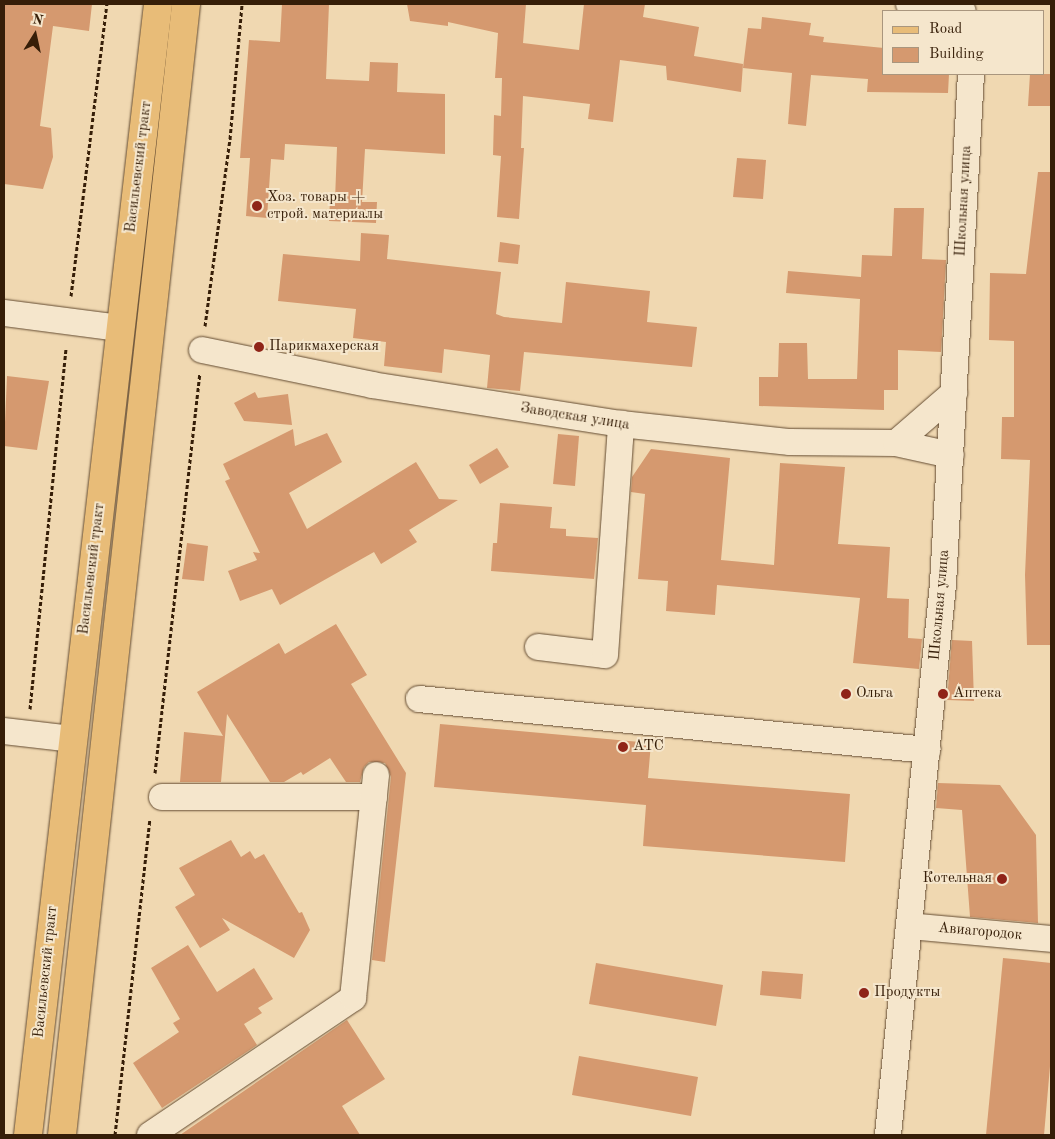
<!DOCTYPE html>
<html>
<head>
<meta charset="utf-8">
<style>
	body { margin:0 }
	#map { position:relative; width:1055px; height:1139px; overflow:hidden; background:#f0d8b1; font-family:"Old Standard TT",serif }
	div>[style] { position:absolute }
	.building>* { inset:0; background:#d5996f }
	.path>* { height:3px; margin-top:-1.5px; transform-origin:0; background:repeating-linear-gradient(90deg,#361e08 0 4px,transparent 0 6.5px) }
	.roads { filter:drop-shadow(0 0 1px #644c32) drop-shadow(0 0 1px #644c32) }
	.street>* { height:26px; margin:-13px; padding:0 13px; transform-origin:13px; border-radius:13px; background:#f5e6cc }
	.primary>* { height:28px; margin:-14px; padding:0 14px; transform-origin:14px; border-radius:14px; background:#e8bc78 }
	.dots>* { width:14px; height:14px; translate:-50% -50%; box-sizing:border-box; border:2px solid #f5e6cc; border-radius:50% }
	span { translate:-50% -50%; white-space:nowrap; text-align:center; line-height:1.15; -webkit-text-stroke:4px #f5e6cc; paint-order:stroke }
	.street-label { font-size:15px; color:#361e08 }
	.poi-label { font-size:15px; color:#361e08 }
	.left { translate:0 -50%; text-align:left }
	.right { translate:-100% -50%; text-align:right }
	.frame { position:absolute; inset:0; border:5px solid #361e08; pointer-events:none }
	.legend { position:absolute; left:882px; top:10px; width:162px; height:65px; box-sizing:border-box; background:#f5e6cc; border:1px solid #a9967e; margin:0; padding:6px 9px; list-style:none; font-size:15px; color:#361e08 }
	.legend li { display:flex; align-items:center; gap:10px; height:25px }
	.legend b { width:25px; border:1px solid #a9967e }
	.north { position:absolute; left:10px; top:10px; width:50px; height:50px; -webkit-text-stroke:4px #f5e6cc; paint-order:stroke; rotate:10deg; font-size:14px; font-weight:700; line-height:20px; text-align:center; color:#361e08 }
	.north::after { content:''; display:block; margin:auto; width:18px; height:22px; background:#361e08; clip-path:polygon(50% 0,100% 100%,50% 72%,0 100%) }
</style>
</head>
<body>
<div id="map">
	<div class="building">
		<i style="clip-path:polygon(4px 4px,92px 4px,89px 31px,53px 26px,40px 126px,51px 128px,53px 157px,43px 189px,4px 184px)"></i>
		<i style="clip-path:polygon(282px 4px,329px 4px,326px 79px,369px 81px,370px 62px,398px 63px,397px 92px,445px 94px,445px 154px,365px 149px,362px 202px,377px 202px,376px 223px,329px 221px,330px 200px,335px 200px,337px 147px,285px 144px,284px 160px,271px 159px,267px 218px,246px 216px,250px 158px,240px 158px,249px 40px,280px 42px)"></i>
		<i style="clip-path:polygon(407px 4px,526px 4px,523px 43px,579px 50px,584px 4px,645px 4px,643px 17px,699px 27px,694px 56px,743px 64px,741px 92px,667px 80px,666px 66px,620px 60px,613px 122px,588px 119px,590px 104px,523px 96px,521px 148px,524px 148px,519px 219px,497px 217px,501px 156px,493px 155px,494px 115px,501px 116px,502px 78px,495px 78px,498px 33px,448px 22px,448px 26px,410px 21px)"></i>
		<i style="clip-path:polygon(762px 17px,811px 23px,809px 35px,824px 37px,823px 42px,884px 48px,884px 74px,949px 74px,948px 93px,867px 92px,868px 79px,811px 75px,806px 126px,788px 124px,792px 73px,743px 68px,748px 28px,761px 29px)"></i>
		<i style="clip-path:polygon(1030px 74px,1051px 74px,1051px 106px,1028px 106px)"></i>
		<i style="clip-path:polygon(737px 158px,766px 160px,763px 199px,733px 197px)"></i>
		<i style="clip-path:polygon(1038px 172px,1051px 172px,1051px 645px,1027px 645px,1025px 575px,1030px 460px,1001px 459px,1002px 417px,1014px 417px,1014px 341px,989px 340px,990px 273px,1026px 274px)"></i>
		<i style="clip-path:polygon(894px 208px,924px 208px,922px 259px,946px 260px,941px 352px,898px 350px,898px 390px,884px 390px,884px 410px,759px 406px,759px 377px,778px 377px,779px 343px,807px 343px,808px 379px,857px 379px,860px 299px,786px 293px,788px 271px,861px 277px,862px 255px,892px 256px)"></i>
		<i style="clip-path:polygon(361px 233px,389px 235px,387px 259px,501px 272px,496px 314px,504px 317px,562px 323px,566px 282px,650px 291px,647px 322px,697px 327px,692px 367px,524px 352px,520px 391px,487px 388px,490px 355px,444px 349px,442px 373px,384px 366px,386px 342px,353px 338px,356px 309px,278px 301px,283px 254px,360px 261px)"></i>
		<i style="clip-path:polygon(500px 242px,520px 245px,518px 264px,498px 262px)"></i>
		<i style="clip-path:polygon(7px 376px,49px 381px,37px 450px,4px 446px)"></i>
		<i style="clip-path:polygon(255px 392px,258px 398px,288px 394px,292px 425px,244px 421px,234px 403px)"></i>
		<i style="clip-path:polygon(293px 429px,295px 446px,327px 433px,342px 462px,289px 493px,307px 529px,416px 462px,439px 499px,458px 500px,409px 530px,417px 542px,381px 564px,374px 552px,280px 605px,272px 589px,240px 601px,228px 571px,257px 560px,253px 552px,260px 553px,225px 481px,230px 479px,223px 464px)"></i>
		<i style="clip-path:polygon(558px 434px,579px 436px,575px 486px,553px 484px)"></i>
		<i style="clip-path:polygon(497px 448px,509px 467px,480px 484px,469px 465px)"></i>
		<i style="clip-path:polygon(651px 449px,730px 458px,721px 560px,774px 565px,780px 463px,845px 467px,838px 544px,890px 547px,887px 598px,909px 599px,908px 638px,922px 639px,919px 669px,853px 663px,860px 598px,717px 585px,715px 615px,666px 611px,668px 581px,638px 579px,645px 494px,631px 492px,632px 477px)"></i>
		<i style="clip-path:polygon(500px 503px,552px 507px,550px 528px,566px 529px,566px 536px,598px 538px,594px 579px,491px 571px,493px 543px,497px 543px)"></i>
		<i style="clip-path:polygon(187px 543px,208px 546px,204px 581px,182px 579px)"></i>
		<i style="clip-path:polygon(336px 624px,367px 675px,351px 684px,406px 773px,385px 962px,372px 960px,391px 777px,385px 763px,369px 762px,364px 767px,360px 782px,346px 782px,330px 758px,303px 775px,301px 772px,284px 782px,270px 782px,227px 714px,221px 782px,180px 782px,184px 732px,223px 736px,197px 692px,279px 643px,285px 654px)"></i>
		<i style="clip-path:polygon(952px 640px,972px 641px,974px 701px,947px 700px)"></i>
		<i style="clip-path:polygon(440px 724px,651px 743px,648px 778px,850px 794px,845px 862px,643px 846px,646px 805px,434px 787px)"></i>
		<i style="clip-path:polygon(938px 783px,1000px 785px,1036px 835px,1038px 923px,970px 917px,962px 810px,936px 808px)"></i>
		<i style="clip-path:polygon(231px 840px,241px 857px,250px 851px,255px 859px,264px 854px,299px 913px,302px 912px,310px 930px,294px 958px,222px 918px,230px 930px,200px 948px,175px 907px,195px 895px,179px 868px)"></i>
		<i style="clip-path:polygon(188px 945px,217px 992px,254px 968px,273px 999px,258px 1008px,262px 1013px,244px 1024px,257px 1045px,162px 1108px,133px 1063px,179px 1032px,173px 1023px,180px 1019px,151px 968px)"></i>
		<i style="clip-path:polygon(1003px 958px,1051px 963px,1051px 1055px,1044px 1135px,986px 1135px)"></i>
		<i style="clip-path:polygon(596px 963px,723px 985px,716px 1026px,589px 1004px)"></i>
		<i style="clip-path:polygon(762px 971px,803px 974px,801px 999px,760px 995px)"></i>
		<i style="clip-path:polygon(347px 1020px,385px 1079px,342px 1106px,360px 1135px,180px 1135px)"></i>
		<i style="clip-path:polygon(579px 1056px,698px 1077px,691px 1116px,572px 1095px)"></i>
	</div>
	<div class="path">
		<i style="left:71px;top:296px;width:294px;rotate:-83deg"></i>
		<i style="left:205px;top:326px;width:189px;rotate:-82.4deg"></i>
		<i style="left:230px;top:139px;width:136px;rotate:-84.9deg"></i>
		<i style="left:30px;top:709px;width:364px;rotate:-84.3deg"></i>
		<i style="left:155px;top:773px;width:402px;rotate:-83.6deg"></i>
		<i style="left:115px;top:1135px;width:318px;rotate:-83.7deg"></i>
	</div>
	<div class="roads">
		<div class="street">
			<i style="left:909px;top:4px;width:54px;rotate:7.4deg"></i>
			<i style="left:4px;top:313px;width:117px;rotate:7.4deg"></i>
			<i style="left:202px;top:350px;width:174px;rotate:11.6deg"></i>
			<i style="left:372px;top:385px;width:252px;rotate:8.9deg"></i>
			<i style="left:621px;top:424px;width:170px;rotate:6.1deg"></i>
			<i style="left:790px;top:442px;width:106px;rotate:0.5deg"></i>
			<i style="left:896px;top:443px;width:56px;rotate:12.3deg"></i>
			<i style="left:896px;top:443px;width:77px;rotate:-40.8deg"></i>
			<i style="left:538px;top:647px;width:67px;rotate:6.8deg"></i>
			<i style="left:605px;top:655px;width:232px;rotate:-86deg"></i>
			<i style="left:419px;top:699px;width:511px;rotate:5.73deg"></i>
			<i style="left:4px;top:731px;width:68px;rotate:6.7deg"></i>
			<i style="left:162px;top:797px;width:212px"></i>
			<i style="left:909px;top:926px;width:143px;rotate:5.2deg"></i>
			<i style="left:150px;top:1135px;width:245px;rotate:-34deg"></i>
			<i style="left:353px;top:998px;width:224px;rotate:-84.1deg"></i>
			<i style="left:888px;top:1135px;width:554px;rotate:-84.3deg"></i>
			<i style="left:943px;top:584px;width:511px;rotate:-86.86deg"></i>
		</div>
		<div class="primary">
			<i style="left:28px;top:1135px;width:1138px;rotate:-83.44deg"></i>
			<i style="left:62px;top:1135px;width:1138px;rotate:-83.74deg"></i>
		</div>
	</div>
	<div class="dots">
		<i style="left:257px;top:206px;background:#8f2418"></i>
		<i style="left:259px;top:347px;background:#8f2418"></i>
		<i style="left:846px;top:694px;background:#8f2418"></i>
		<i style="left:943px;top:694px;background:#8f2418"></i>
		<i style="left:623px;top:747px;background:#8f2418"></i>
		<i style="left:1002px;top:879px;background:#8f2418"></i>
		<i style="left:864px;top:993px;background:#8f2418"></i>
	</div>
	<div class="street-label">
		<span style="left:139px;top:167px;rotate:-83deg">Васильевский тракт</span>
		<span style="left:964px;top:201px;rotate:-87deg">Школьная улица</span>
		<span style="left:575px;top:417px;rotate:9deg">Заводская улица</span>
		<span style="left:92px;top:569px;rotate:-83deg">Васильевский тракт</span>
		<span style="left:940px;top:605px;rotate:-85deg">Школьная улица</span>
		<span style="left:980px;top:932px;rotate:5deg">Авиагородок</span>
		<span style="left:46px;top:972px;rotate:-84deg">Васильевский тракт</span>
	</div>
	<div class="poi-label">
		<span class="left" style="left:267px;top:206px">Хоз. товары +<br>строй. материалы</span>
		<span class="left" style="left:269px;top:347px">Парикмахерская</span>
		<span class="left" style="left:856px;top:694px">Ольга</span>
		<span class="left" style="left:953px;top:694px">Аптека</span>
		<span class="left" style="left:633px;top:747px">АТС</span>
		<span class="right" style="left:992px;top:879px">Котельная</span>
		<span class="left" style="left:874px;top:993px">Продукты</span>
	</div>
	<div class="frame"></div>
	<ul class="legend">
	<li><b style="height:6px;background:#e8bc78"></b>Road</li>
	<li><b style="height:14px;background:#d5996f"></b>Building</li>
	</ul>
	<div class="north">N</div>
</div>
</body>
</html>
